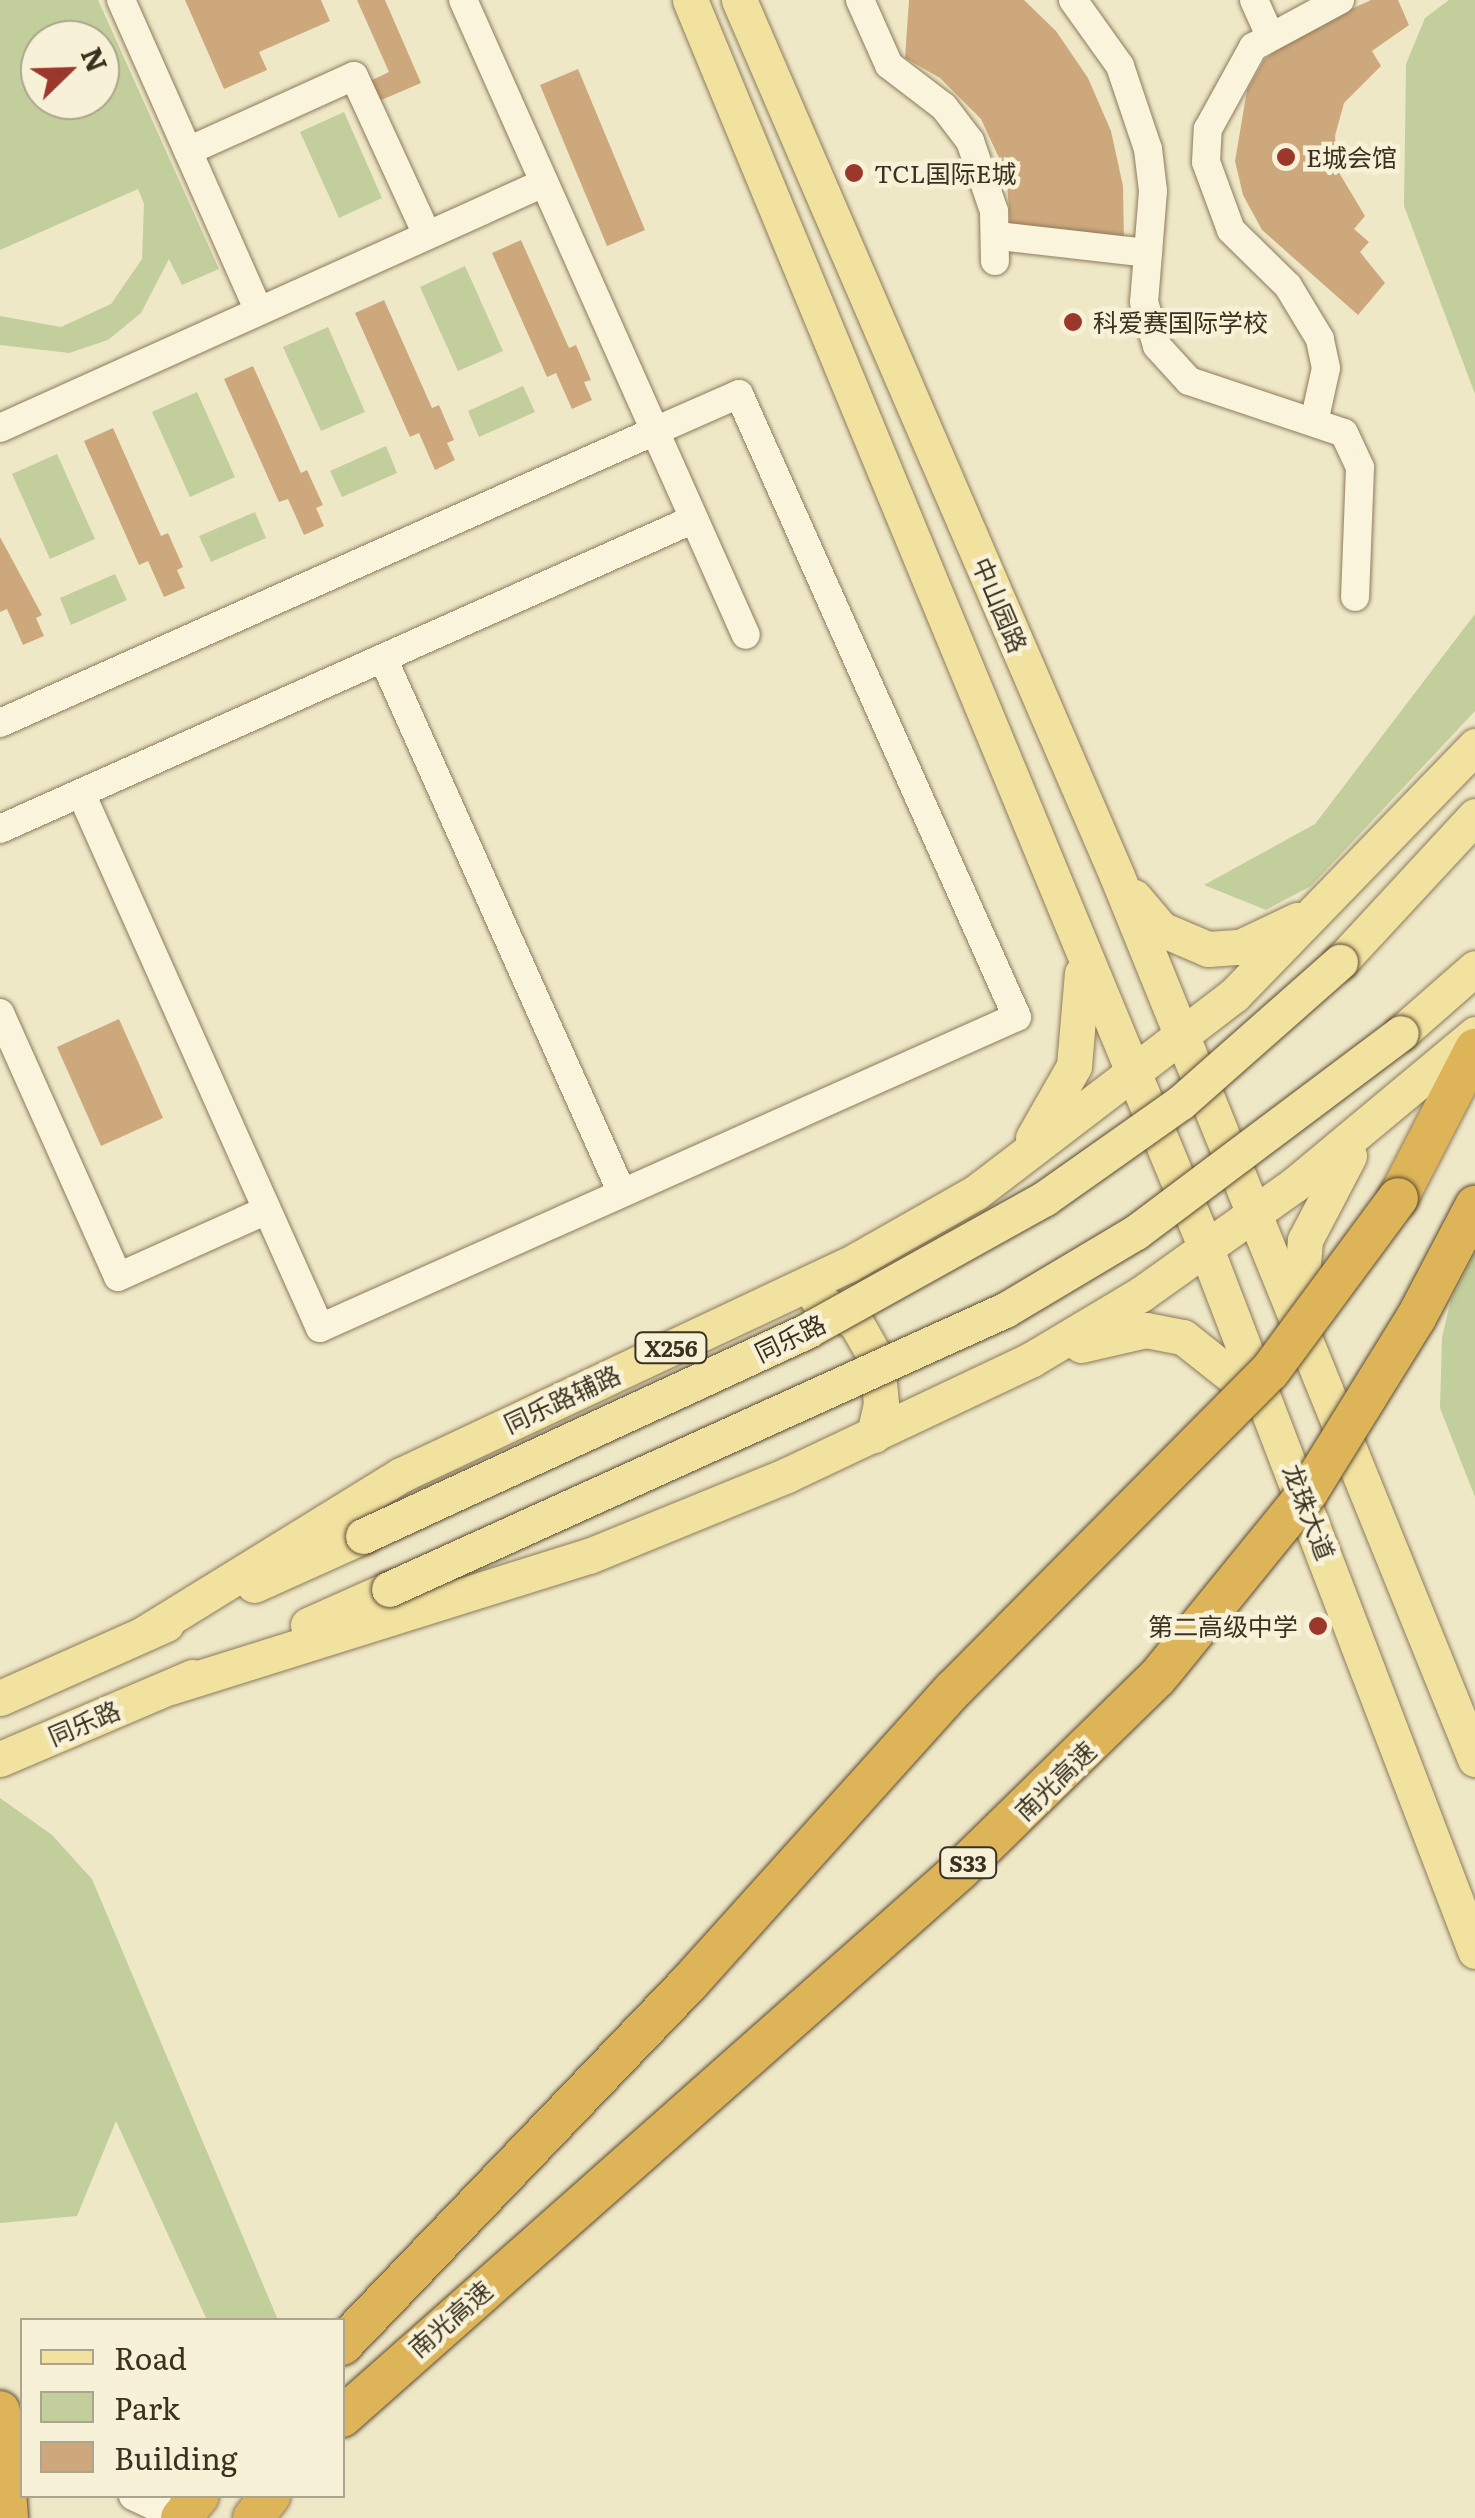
<!DOCTYPE html>
<html>
<head>
<meta charset="utf-8">
<style>
	body { margin:0 }
	#map { position:relative; width:1475px; height:2518px; overflow:hidden; background:#efe8c7; font-family:Literata,"Noto Sans SC",serif }
	div>[style] { position:absolute }
	.green>* { inset:0; background:#c2ce9b }
	.building>* { inset:0; background:#cea87d }
	.roads { filter:drop-shadow(0 0 2px #8c7b5c) drop-shadow(0 0 2px #8c7b5c) }
	.minor>* { height:28px; margin:-14px; padding:0 14px; transform-origin:14px; border-radius:14px; background:#f9f4db }
	.major>* { height:35px; margin:-17.5px; padding:0 17.5px; transform-origin:17.5px; border-radius:17.5px; background:#f2e2a0 }
	.highway>* { height:40px; margin:-20px; padding:0 20px; transform-origin:20px; border-radius:20px; background:#deb458 }
	.bridges { filter:drop-shadow(0 0 2px #5a4930) drop-shadow(0 0 2px #5a4930) }
	.major-bridge>* { height:35px; margin:-17.5px; padding:0 17.5px; transform-origin:17.5px; border-radius:17.5px; background:#f2e2a0 }
	.highway-bridge>* { height:40px; margin:-20px; padding:0 20px; transform-origin:20px; border-radius:20px; background:#deb458 }
	.dots>* { width:28px; height:28px; translate:-50% -50%; box-sizing:border-box; border:5px solid #f6f1d7; border-radius:50% }
	span { translate:-50% -50%; white-space:nowrap; text-align:center; line-height:1.15; -webkit-text-stroke:9px #f6f1d7; paint-order:stroke }
	.shield-label span { padding:2px 8px; background:#f6f1d7; border:2px solid; border-radius:8px; -webkit-text-stroke-width:0 }
	.shield-label { font-size:22px; color:#3c3120; font-weight:700 }
	.poi-label { font-size:25px; color:#3c3120 }
	.left { translate:0 -50%; text-align:left }
	.right { translate:-100% -50%; text-align:right }
	.street-label { font-size:25px; color:#3c3120 }
	.legend { position:absolute; left:20px; top:2318px; width:325px; height:180px; box-sizing:border-box; background:#f6f1d7; border:2px solid #aca48e; margin:0; padding:12px 18px; list-style:none; font-size:30px; color:#3c3120 }
	.legend li { display:flex; align-items:center; gap:20px; height:50px }
	.legend b { width:50px; border:2px solid #aca48e }
	.north { position:absolute; left:20px; top:20px; width:100px; height:100px; box-sizing:border-box; background:#f6f1d7; border:2px solid #aca48e; border-radius:50%; rotate:67deg; font-size:28px; font-weight:700; line-height:40px; text-align:center; color:#3c3120 }
	.north::after { content:''; display:block; margin:auto; width:35px; height:45px; background:#9c382b; clip-path:polygon(50% 0,100% 100%,50% 72%,0 100%) }
</style>
</head>
<body>
<div id="map">
	<div class="green">
		<i style="clip-path:polygon(evenodd,0 0,98px 0,219px 269px,182px 285px,169px 259px,141px 313px,108px 340px,69px 353px,0 345px,0 316px,61px 327px,111px 304px,142px 259px,144px 204px,138px 189px,0 250px,0 0,40px 40px,100px 40px,100px 100px,40px 100px,40px 40px)"></i>
		<i style="clip-path:polygon(1449px 0,1475px 0,1475px 394px,1404px 206px,1406px 64px,1425px 18px)"></i>
		<i style="clip-path:polygon(344px 112px,382px 198px,339px 218px,300px 132px)"></i>
		<i style="clip-path:polygon(465px 266px,503px 351px,458px 371px,420px 287px)"></i>
		<i style="clip-path:polygon(328px 327px,365px 412px,321px 431px,283px 347px)"></i>
		<i style="clip-path:polygon(523px 386px,535px 412px,479px 437px,468px 411px)"></i>
		<i style="clip-path:polygon(197px 392px,235px 477px,190px 497px,152px 412px)"></i>
		<i style="clip-path:polygon(386px 446px,397px 473px,342px 497px,330px 471px)"></i>
		<i style="clip-path:polygon(57px 454px,95px 539px,50px 559px,12px 474px)"></i>
		<i style="clip-path:polygon(255px 512px,266px 538px,211px 562px,199px 536px)"></i>
		<i style="clip-path:polygon(115px 574px,127px 600px,71px 625px,60px 598px)"></i>
		<i style="clip-path:polygon(1475px 614px,1475px 711px,1311px 886px,1266px 910px,1204px 885px,1315px 824px)"></i>
		<i style="clip-path:polygon(1475px 1253px,1475px 1497px,1440px 1408px,1442px 1337px,1451px 1300px)"></i>
		<i style="clip-path:polygon(0 1798px,52px 1835px,92px 1879px,278px 2320px,207px 2320px,116px 2121px,77px 2216px,0 2223px)"></i>
	</div>
	<div class="building">
		<i style="clip-path:polygon(185px 0,321px 0,330px 21px,259px 52px,267px 70px,224px 89px)"></i>
		<i style="clip-path:polygon(357px 0,385px 0,421px 83px,379px 101px,370px 81px,389px 72px)"></i>
		<i style="clip-path:polygon(909px 0,1024px 0,1056px 31px,1088px 78px,1111px 131px,1123px 186px,1124px 243px,1011px 232px,1006px 173px,981px 119px,940px 78px,905px 58px)"></i>
		<i style="clip-path:polygon(1371px 0,1398px 0,1409px 25px,1372px 51px,1381px 66px,1344px 103px,1335px 136px,1338px 171px,1365px 216px,1354px 229px,1369px 242px,1360px 252px,1385px 283px,1358px 315px,1262px 230px,1243px 195px,1235px 161px,1247px 90px,1264px 60px,1298px 33px)"></i>
		<i style="clip-path:polygon(578px 69px,645px 230px,607px 246px,540px 85px)"></i>
		<i style="clip-path:polygon(521px 240px,569px 348px,576px 345px,591px 380px,584px 382px,592px 400px,572px 409px,556px 373px,547px 377px,492px 253px)"></i>
		<i style="clip-path:polygon(384px 300px,432px 408px,439px 405px,454px 440px,447px 443px,455px 460px,435px 470px,419px 433px,410px 437px,355px 313px)"></i>
		<i style="clip-path:polygon(253px 366px,301px 473px,307px 470px,323px 505px,316px 508px,324px 526px,304px 535px,288px 499px,279px 502px,224px 379px)"></i>
		<i style="clip-path:polygon(113px 428px,161px 536px,168px 533px,183px 567px,177px 570px,185px 588px,164px 597px,148px 561px,139px 565px,84px 441px)"></i>
		<i style="clip-path:polygon(0 537px,42px 615px,36px 618px,44px 636px,23px 645px,7px 609px,0 612px)"></i>
		<i style="clip-path:polygon(119px 1019px,163px 1118px,101px 1146px,57px 1047px)"></i>
	</div>
	<div class="roads">
		<div class="minor">
			<i style="left:121px;top:0;width:340px;rotate:66.1deg"></i>
			<i style="left:860px;top:0;width:71px;rotate:66deg"></i>
			<i style="left:889px;top:65px;width:69px;rotate:37.4deg"></i>
			<i style="left:944px;top:107px;width:43px;rotate:52.6deg"></i>
			<i style="left:970px;top:141px;width:74px;rotate:71.1deg"></i>
			<i style="left:994px;top:211px;width:50px;rotate:88.9deg"></i>
			<i style="left:1073px;top:0;width:81px;rotate:54.5deg"></i>
			<i style="left:1120px;top:66px;width:88px;rotate:71.4deg"></i>
			<i style="left:1148px;top:149px;width:42px;rotate:83.2deg"></i>
			<i style="left:1153px;top:191px;width:111px;rotate:94.6deg"></i>
			<i style="left:1144px;top:302px;width:46px;rotate:73.5deg"></i>
			<i style="left:1157px;top:346px;width:47px;rotate:47.6deg"></i>
			<i style="left:1189px;top:381px;width:163px;rotate:18.5deg"></i>
			<i style="left:1344px;top:433px;width:38px;rotate:65deg"></i>
			<i style="left:1360px;top:468px;width:129px;rotate:92.2deg"></i>
			<i style="left:1254px;top:0;width:36px;rotate:66deg"></i>
			<i style="left:188px;top:151px;width:182px;rotate:-24.3deg"></i>
			<i style="left:354px;top:76px;width:175px;rotate:65.3deg"></i>
			<i style="left:998px;top:236px;width:151px;rotate:6.5deg"></i>
			<i style="left:1315px;top:418px;width:51px;rotate:-77.6deg"></i>
			<i style="left:1326px;top:368px;width:30px;rotate:-102deg"></i>
			<i style="left:1320px;top:339px;width:62px;rotate:-121.1deg"></i>
			<i style="left:1288px;top:286px;width:80px;rotate:-135.5deg"></i>
			<i style="left:1231px;top:230px;width:72px;rotate:-110.2deg"></i>
			<i style="left:1206px;top:162px;width:33px;rotate:-87deg"></i>
			<i style="left:1208px;top:129px;width:94px;rotate:-61.2deg"></i>
			<i style="left:1253px;top:47px;width:99px;rotate:-28.4deg"></i>
			<i style="left:0;top:428px;width:597px;rotate:-24.25deg"></i>
			<i style="left:383px;top:658px;width:586px;rotate:65.93deg"></i>
			<i style="left:0;top:723px;width:717px;rotate:-24.03deg"></i>
			<i style="left:655px;top:431px;width:472px;rotate:-114deg"></i>
			<i style="left:81px;top:793px;width:586px;rotate:65.93deg"></i>
			<i style="left:320px;top:1328px;width:763px;rotate:-24.05deg"></i>
			<i style="left:1017px;top:1017px;width:682px;rotate:-114.05deg"></i>
			<i style="left:739px;top:394px;width:92px;rotate:156.2deg"></i>
			<i style="left:655px;top:431px;width:223px;rotate:66deg"></i>
			<i style="left:0;top:829px;width:760px;rotate:-24.07deg"></i>
			<i style="left:0;top:1013px;width:289px;rotate:65.9deg"></i>
			<i style="left:118px;top:1277px;width:163px;rotate:-24.2deg"></i>
			<i style="left:133px;top:2496px;width:52px;rotate:25.1deg"></i>
		</div>
		<div class="major">
			<i style="left:690px;top:0;width:1348px;rotate:67.54deg"></i>
			<i style="left:1205px;top:1246px;width:755px;rotate:69.04deg"></i>
			<i style="left:739px;top:0;width:954px;rotate:66.66deg"></i>
			<i style="left:1117px;top:876px;width:953px;rotate:67.93deg"></i>
			<i style="left:1134px;top:897px;width:42px;rotate:49.8deg"></i>
			<i style="left:1161px;top:929px;width:51px;rotate:23.1deg"></i>
			<i style="left:1208px;top:949px;width:32px;rotate:-4deg"></i>
			<i style="left:1240px;top:947px;width:63px;rotate:-25.3deg"></i>
			<i style="left:1340px;top:962px;width:199px;rotate:-47.2deg"></i>
			<i style="left:1401px;top:1033px;width:98px;rotate:-41.3deg"></i>
			<i style="left:1033px;top:1138px;width:83px;rotate:-60.3deg"></i>
			<i style="left:1074px;top:1066px;width:93px;rotate:-85.1deg"></i>
			<i style="left:818px;top:1300px;width:44px;rotate:31.2deg"></i>
			<i style="left:856px;top:1323px;width:43px;rotate:60.4deg"></i>
			<i style="left:877px;top:1360px;width:44px;rotate:84.8deg"></i>
			<i style="left:881px;top:1404px;width:32px;rotate:103deg"></i>
			<i style="left:1300px;top:1306px;width:66px;rotate:-85.7deg"></i>
			<i style="left:1305px;top:1240px;width:95px;rotate:-62.4deg"></i>
			<i style="left:1081px;top:1345px;width:67px;rotate:-13deg"></i>
			<i style="left:1146px;top:1330px;width:38px;rotate:11deg"></i>
			<i style="left:1183px;top:1337px;width:98px;rotate:38.4deg"></i>
			<i style="left:254px;top:1585px;width:120px;rotate:-24.2deg"></i>
			<i style="left:308px;top:1625px;width:89px;rotate:-24deg"></i>
			<i style="left:145px;top:1633px;width:301px;rotate:-31.7deg"></i>
			<i style="left:401px;top:1475px;width:494px;rotate:-25.2deg"></i>
			<i style="left:848px;top:1265px;width:146px;rotate:-29.6deg"></i>
			<i style="left:975px;top:1193px;width:326px;rotate:-37.4deg"></i>
			<i style="left:1234px;top:995px;width:347px;rotate:-45.9deg"></i>
			<i style="left:170px;top:1687px;width:439px;rotate:-17.4deg"></i>
			<i style="left:589px;top:1556px;width:214px;rotate:-22.2deg"></i>
			<i style="left:787px;top:1475px;width:271px;rotate:-25.3deg"></i>
			<i style="left:1032px;top:1359px;width:127px;rotate:-30.8deg"></i>
			<i style="left:1141px;top:1294px;width:188px;rotate:-35.5deg"></i>
			<i style="left:1294px;top:1185px;width:236px;rotate:-39.8deg"></i>
			<i style="left:0;top:1698px;width:182px;rotate:-24deg"></i>
			<i style="left:0;top:1759px;width:209px;rotate:-23.1deg"></i>
		</div>
		<div class="highway">
			<i style="left:1398px;top:1198px;width:168px;rotate:-62.7deg"></i>
			<i style="left:181px;top:2518px;width:28px;rotate:-51deg"></i>
			<i style="left:253px;top:2518px;width:28px;rotate:-52deg"></i>
		</div>
	</div>
	<div class="bridges">
		<div class="major-bridge">
			<i style="left:363px;top:1536px;width:490px;rotate:-24.8deg"></i>
			<i style="left:808px;top:1330px;width:271px;rotate:-29.1deg"></i>
			<i style="left:1045px;top:1198px;width:166px;rotate:-35.2deg"></i>
			<i style="left:1181px;top:1102px;width:212px;rotate:-41.4deg"></i>
			<i style="left:389px;top:1589px;width:676px;rotate:-24.37deg"></i>
			<i style="left:1005px;top:1310px;width:152px;rotate:-30.8deg"></i>
			<i style="left:1136px;top:1232px;width:331px;rotate:-36.9deg"></i>
		</div>
		<div class="highway-bridge">
			<i style="left:342px;top:2345px;width:501px;rotate:-46.21deg"></i>
			<i style="left:689px;top:1983px;width:396px;rotate:-48deg"></i>
			<i style="left:954px;top:1689px;width:448px;rotate:-45.2deg"></i>
			<i style="left:1270px;top:1371px;width:215px;rotate:-53.5deg"></i>
			<i style="left:0;top:2411px;width:107px;rotate:85.7deg"></i>
			<i style="left:342px;top:2417px;width:825px;rotate:-41.51deg"></i>
			<i style="left:960px;top:1870px;width:275px;rotate:-44.3deg"></i>
			<i style="left:1157px;top:1678px;width:240px;rotate:-50.9deg"></i>
			<i style="left:1308px;top:1492px;width:205px;rotate:-58.2deg"></i>
			<i style="left:1416px;top:1318px;width:127px;rotate:-62.2deg"></i>
		</div>
	</div>
	<div class="dots">
		<i style="left:1286px;top:157px;background:#9c382b"></i>
		<i style="left:854px;top:173px;background:#9c382b"></i>
		<i style="left:1073px;top:322px;background:#9c382b"></i>
		<i style="left:1318px;top:1626px;background:#9c382b"></i>
	</div>
	<div class="shield-label">
		<span style="left:671px;top:1348px">X256</span>
		<span style="left:968px;top:1863px">S33</span>
	</div>
	<div class="poi-label">
		<span class="left" style="left:1306px;top:157px">E城会馆</span>
		<span class="left" style="left:874px;top:173px">TCL国际E城</span>
		<span class="left" style="left:1093px;top:322px">科爱赛国际学校</span>
		<span class="right" style="left:1298px;top:1626px">第二高级中学</span>
	</div>
	<div class="street-label">
		<span style="left:1000px;top:605px;rotate:67deg">中山园路</span>
		<span style="left:790px;top:1338px;rotate:-26deg">同乐路</span>
		<span style="left:562px;top:1399px;rotate:-25deg">同乐路辅路</span>
		<span style="left:1309px;top:1512px;rotate:69deg">龙珠大道</span>
		<span style="left:84px;top:1723px;rotate:-23deg">同乐路</span>
		<span style="left:1055px;top:1781px;rotate:-44deg">南光高速</span>
		<span style="left:450px;top:2319px;rotate:-41deg">南光高速</span>
	</div>
	<ul class="legend">
	<li><b style="height:12px;background:#f2e2a0"></b>Road</li>
	<li><b style="height:28px;background:#c2ce9b"></b>Park</li>
	<li><b style="height:28px;background:#cea87d"></b>Building</li>
	</ul>
	<div class="north">N</div>
</div>
</body>
</html>
